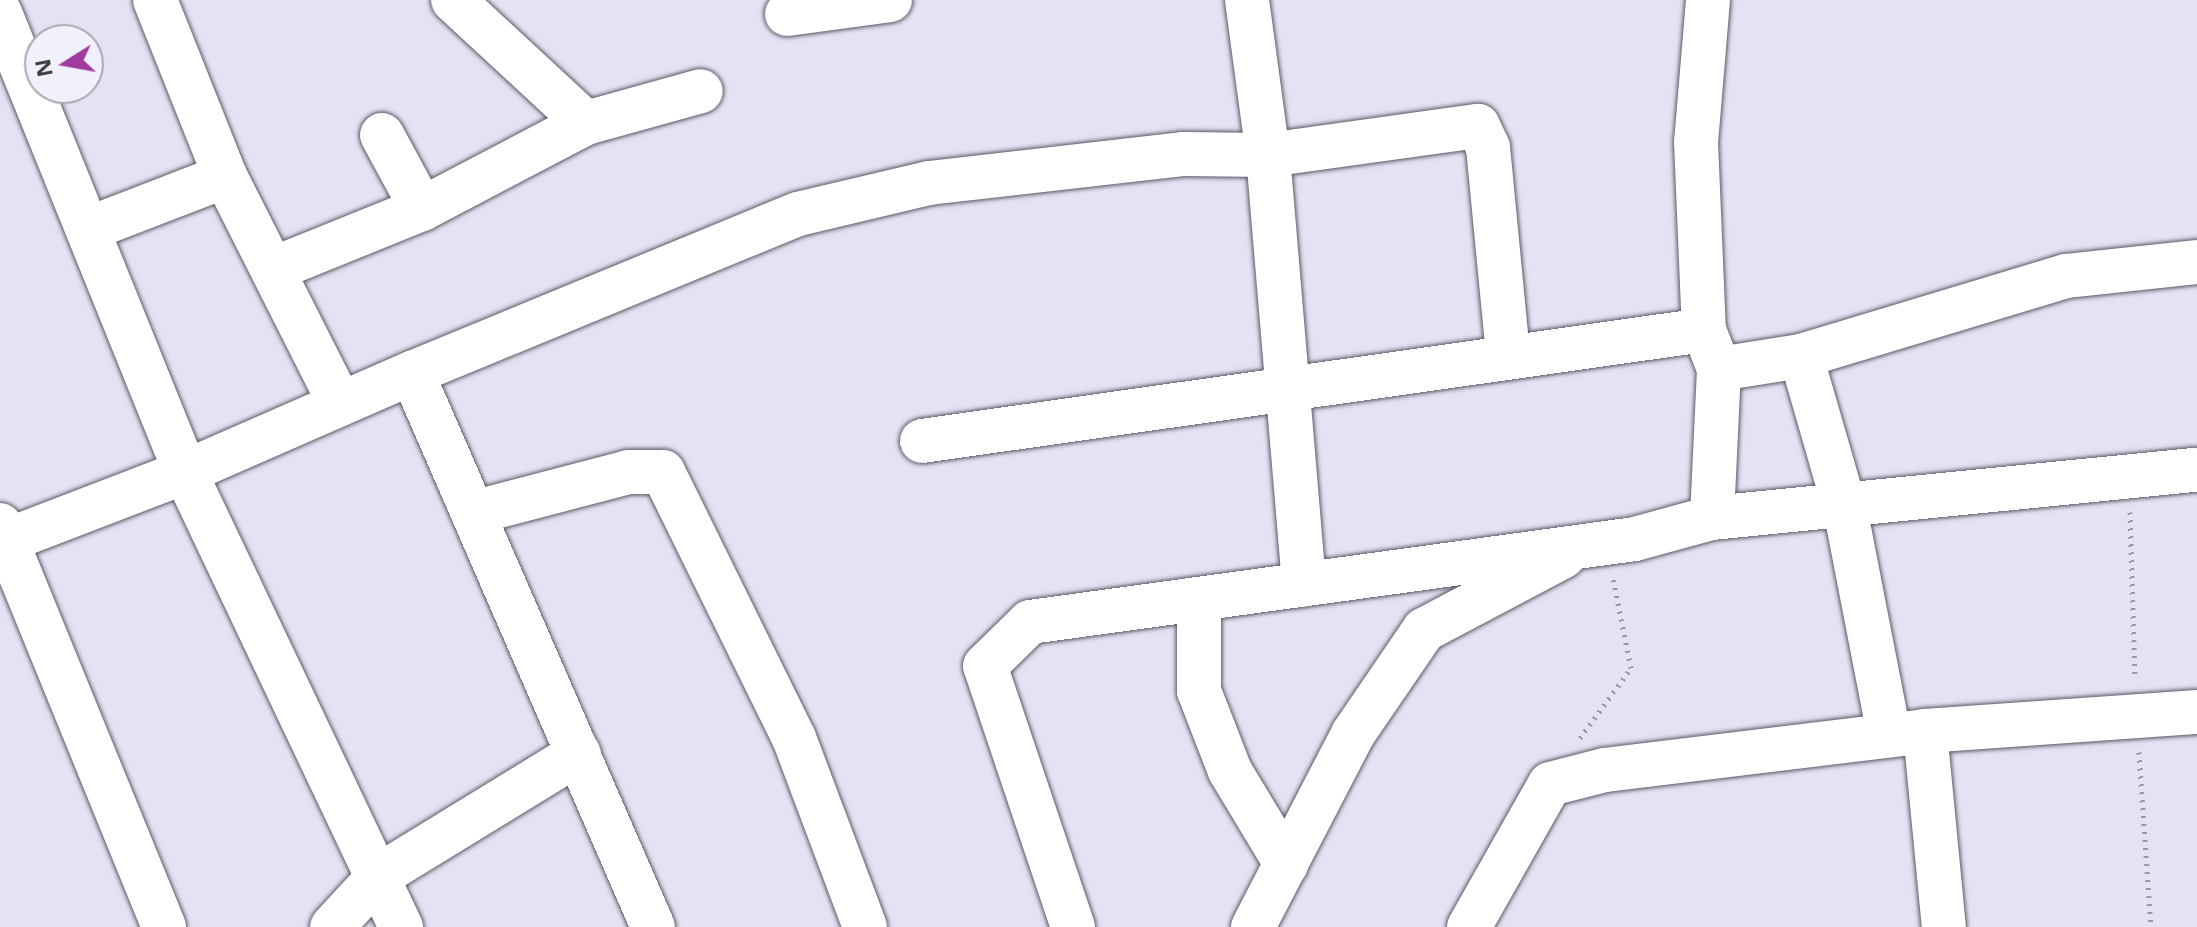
<!DOCTYPE html>
<html>
<head>
<meta charset="utf-8">
<style>
	body { margin:0 }
	#map { position:relative; width:2197px; height:927px; overflow:hidden; background:#e4e2f3; font-family:"Noto Sans",sans-serif }
	div>[style] { position:absolute }
	.path>* { height:5px; margin-top:-2.5px; transform-origin:0; background:repeating-linear-gradient(90deg,#9897a3 0 2px,transparent 0 8px) }
	.roads { filter:drop-shadow(0 0 2px #5b5967) drop-shadow(0 0 2px #5b5967) }
	.minor>* { height:44px; margin:-22px; padding:0 22px; transform-origin:22px; border-radius:22px; background:#fff }
	span { translate:-50% -50%; white-space:nowrap; text-align:center; line-height:1.15; -webkit-text-stroke:6px #f1f0fd; paint-order:stroke }
	.north { position:absolute; left:24px; top:24px; width:80px; height:80px; box-sizing:border-box; background:#f1f0fd; border:2px solid #a9a8b2; border-radius:50%; rotate:259deg; font-size:22px; font-weight:700; line-height:32px; text-align:center; color:#3c3b41 }
	.north::after { content:''; display:block; margin:auto; width:28px; height:36px; background:#a03a9e; clip-path:polygon(50% 0,100% 100%,50% 72%,0 100%) }
</style>
</head>
<body>
<div id="map">
	<div class="path">
		<i style="left:2130px;top:512px;width:166px;rotate:88.3deg"></i>
		<i style="left:1580px;top:738px;width:87px;rotate:-53.9deg"></i>
		<i style="left:1631px;top:668px;width:91px;rotate:-101.4deg"></i>
		<i style="left:2139px;top:752px;width:175px;rotate:86.1deg"></i>
	</div>
	<div class="roads">
		<div class="minor">
			<i style="left:155px;top:0;width:189px;rotate:68.3deg"></i>
			<i style="left:225px;top:176px;width:255px;rotate:63.2deg"></i>
			<i style="left:453px;top:0;width:181px;rotate:42.8deg"></i>
			<i style="left:1247px;top:0;width:156px;rotate:82.3deg"></i>
			<i style="left:1268px;top:155px;width:431px;rotate:85.2deg"></i>
			<i style="left:1708px;top:0;width:143px;rotate:94.8deg"></i>
			<i style="left:1696px;top:142px;width:188px;rotate:87.6deg"></i>
			<i style="left:1704px;top:330px;width:42px;rotate:69deg"></i>
			<i style="left:1719px;top:369px;width:149px;rotate:92.7deg"></i>
			<i style="left:0;top:13px;width:495px;rotate:68deg"></i>
			<i style="left:185px;top:472px;width:504px;rotate:64.61deg"></i>
			<i style="left:787px;top:14px;width:104px;rotate:-7.7deg"></i>
			<i style="left:382px;top:135px;width:84px;rotate:61.6deg"></i>
			<i style="left:88px;top:229px;width:147px;rotate:-21.1deg"></i>
			<i style="left:276px;top:268px;width:157px;rotate:-22deg"></i>
			<i style="left:422px;top:209px;width:185px;rotate:-27.7deg"></i>
			<i style="left:586px;top:123px;width:119px;rotate:-15.5deg"></i>
			<i style="left:1801px;top:356px;width:158px;rotate:73.9deg"></i>
			<i style="left:1845px;top:508px;width:231px;rotate:79deg"></i>
			<i style="left:1719px;top:369px;width:83px;rotate:-9deg"></i>
			<i style="left:1801px;top:356px;width:277px;rotate:-16.8deg"></i>
			<i style="left:2066px;top:276px;width:132px;rotate:-6.1deg"></i>
			<i style="left:412px;top:373px;width:417px;rotate:-22.4deg"></i>
			<i style="left:798px;top:214px;width:135px;rotate:-13.3deg"></i>
			<i style="left:929px;top:183px;width:257px;rotate:-6.5deg"></i>
			<i style="left:1184px;top:154px;width:84px;rotate:0.7deg"></i>
			<i style="left:1268px;top:155px;width:212px;rotate:-7.9deg"></i>
			<i style="left:1478px;top:126px;width:23px;rotate:65deg"></i>
			<i style="left:1488px;top:147px;width:209px;rotate:84.5deg"></i>
			<i style="left:922px;top:441px;width:790px;rotate:-8.08deg"></i>
			<i style="left:476px;top:512px;width:157px;rotate:-14.7deg"></i>
			<i style="left:628px;top:472px;width:35px"></i>
			<i style="left:663px;top:472px;width:297px;rotate:63.8deg"></i>
			<i style="left:794px;top:738px;width:202px;rotate:69.4deg"></i>
			<i style="left:0;top:525px;width:434px;rotate:67.8deg"></i>
			<i style="left:0;top:543px;width:198px;rotate:-21deg"></i>
			<i style="left:185px;top:472px;width:248px;rotate:-23.6deg"></i>
			<i style="left:412px;top:373px;width:604px;rotate:66.49deg"></i>
			<i style="left:1199px;top:600px;width:91px;rotate:90deg"></i>
			<i style="left:1199px;top:691px;width:86px;rotate:68.8deg"></i>
			<i style="left:1230px;top:771px;width:109px;rotate:58.9deg"></i>
			<i style="left:1925px;top:731px;width:197px;rotate:84.5deg"></i>
			<i style="left:332px;top:927px;width:71px;rotate:-47.3deg"></i>
			<i style="left:380px;top:875px;width:233px;rotate:-31.5deg"></i>
			<i style="left:1073px;top:927px;width:275px;rotate:-108.6deg"></i>
			<i style="left:985px;top:666px;width:63px;rotate:-44.4deg"></i>
			<i style="left:1030px;top:622px;width:611px;rotate:-7.81deg"></i>
			<i style="left:1635px;top:539px;width:80px;rotate:-15.3deg"></i>
			<i style="left:1712px;top:518px;width:487px;rotate:-5.7deg"></i>
			<i style="left:1253px;top:927px;width:217px;rotate:-62.6deg"></i>
			<i style="left:1353px;top:734px;width:126px;rotate:-55.7deg"></i>
			<i style="left:1424px;top:630px;width:158px;rotate:-27.9deg"></i>
			<i style="left:1469px;top:927px;width:164px;rotate:-60.5deg"></i>
			<i style="left:1550px;top:784px;width:57px;rotate:-14.3deg"></i>
			<i style="left:1605px;top:770px;width:322px;rotate:-6.9deg"></i>
			<i style="left:1925px;top:731px;width:273px;rotate:-4deg"></i>
		</div>
	</div>
	<div class="north">N</div>
</div>
</body>
</html>
